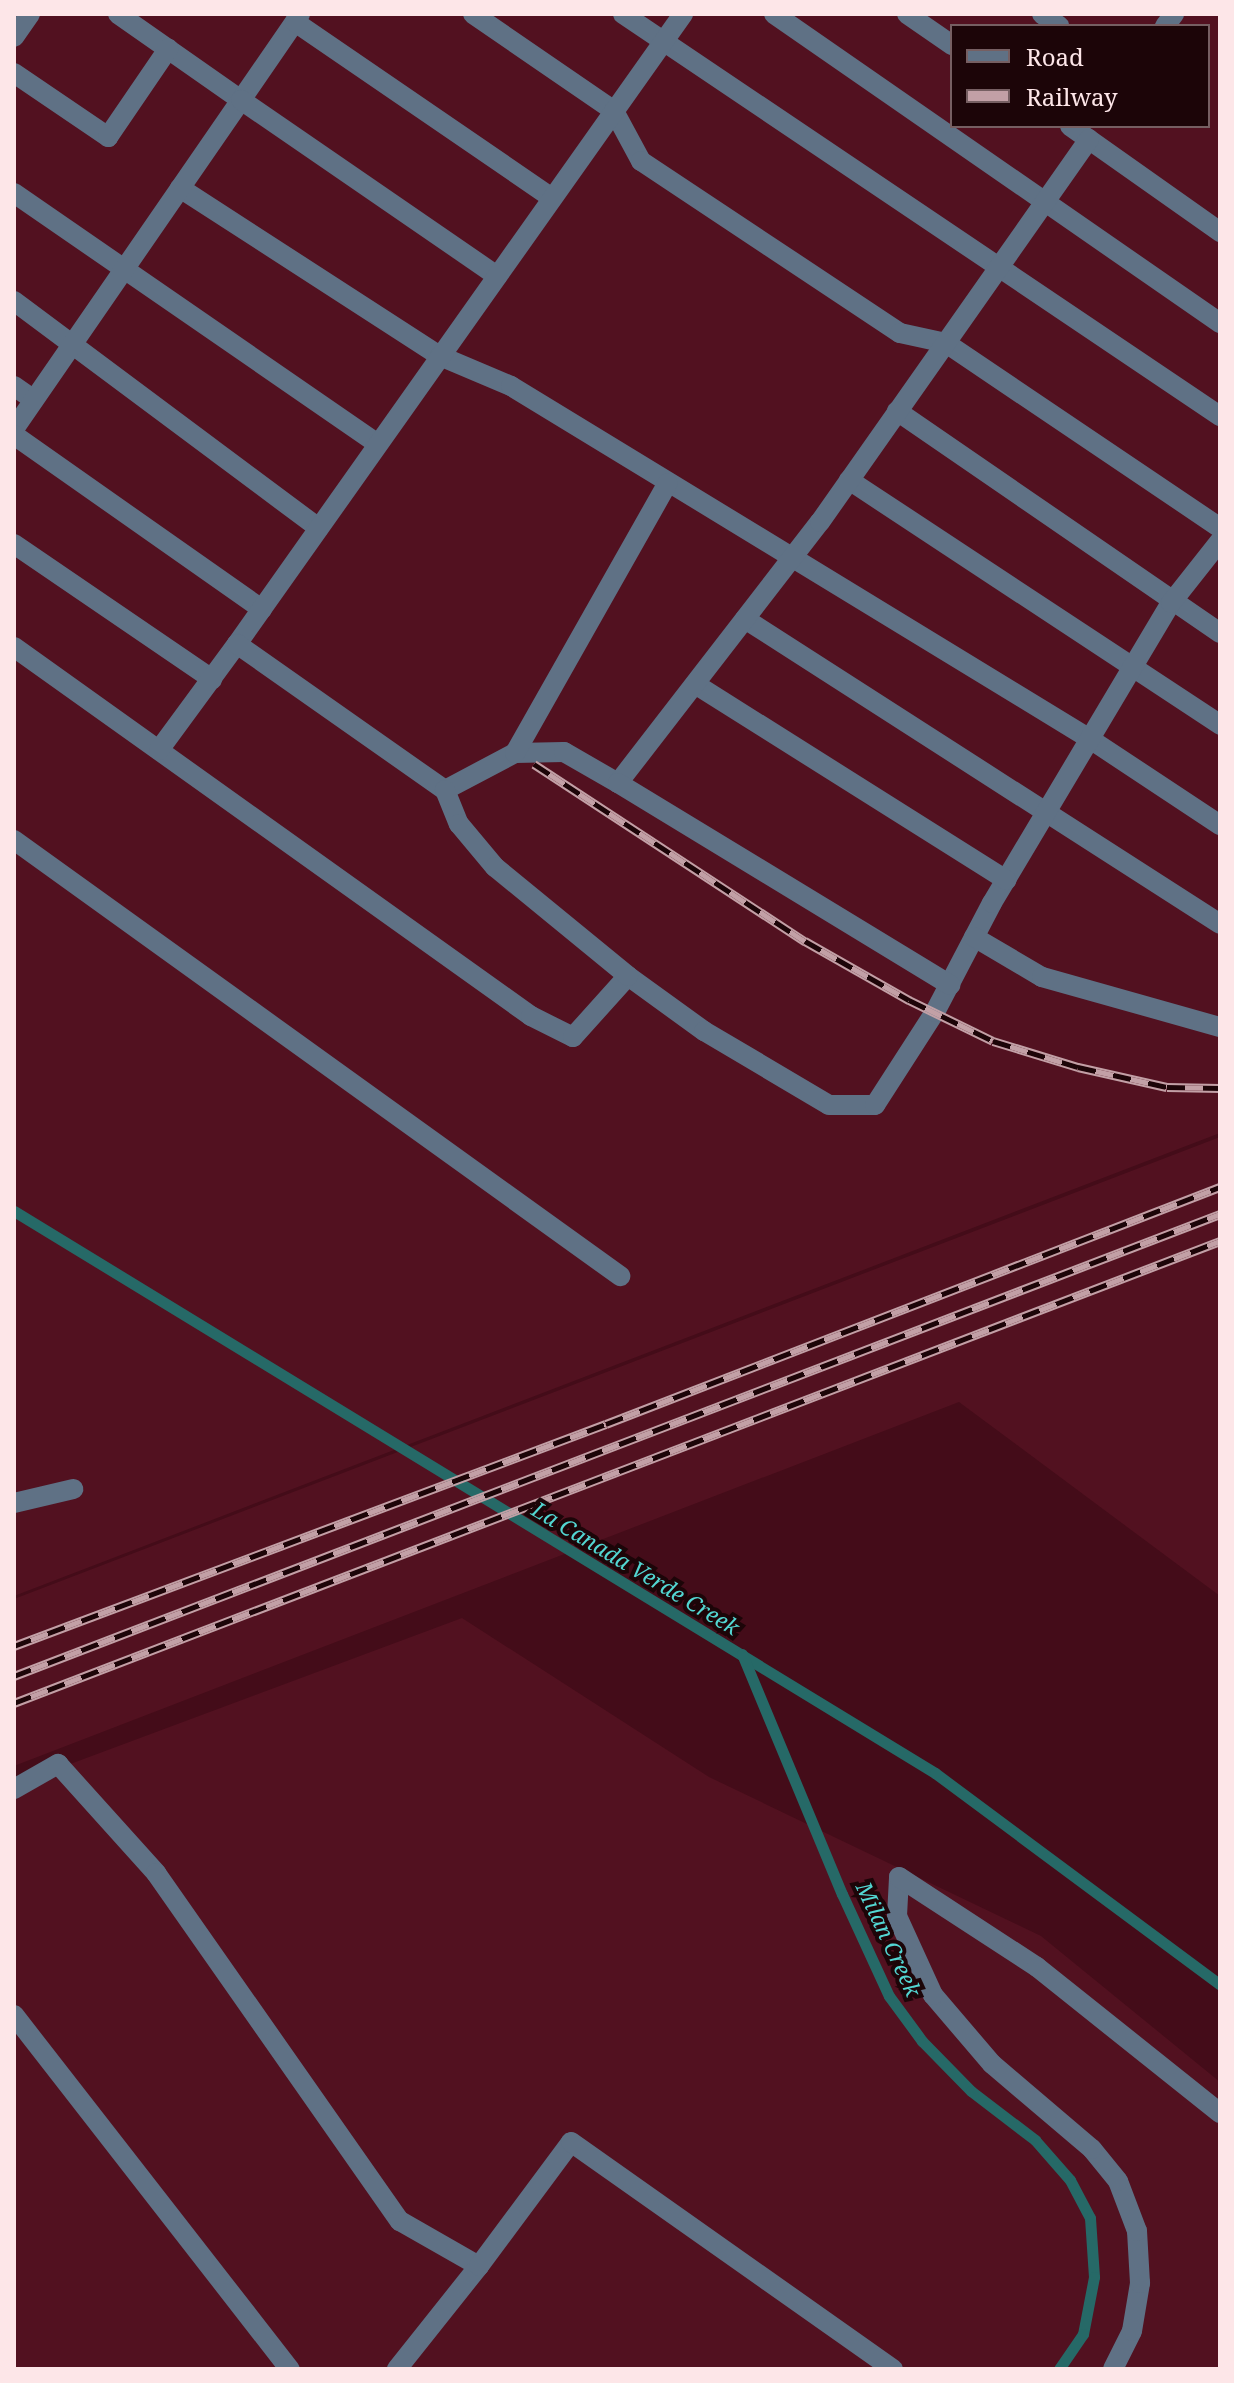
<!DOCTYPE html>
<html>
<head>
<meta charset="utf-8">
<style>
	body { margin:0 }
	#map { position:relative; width:1234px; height:2383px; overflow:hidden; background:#440c19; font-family:"Noto Serif",serif }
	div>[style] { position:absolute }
	.built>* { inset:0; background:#521120 }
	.stream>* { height:11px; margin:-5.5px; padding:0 5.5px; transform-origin:5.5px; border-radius:5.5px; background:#266967 }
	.minor>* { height:20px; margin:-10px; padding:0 10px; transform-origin:10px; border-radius:10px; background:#5f7185 }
	.rail>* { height:9px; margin-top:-4.5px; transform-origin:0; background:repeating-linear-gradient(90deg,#1c0508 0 18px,#c2a0a6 0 36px); box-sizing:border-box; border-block:2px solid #c2a0a6 }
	span { translate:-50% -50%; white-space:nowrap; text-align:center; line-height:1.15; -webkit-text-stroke:8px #1c0508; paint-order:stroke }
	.water-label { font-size:22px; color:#53d6d2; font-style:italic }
	.frame { position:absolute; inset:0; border:16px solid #fde6e8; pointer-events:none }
	.legend { position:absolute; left:950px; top:24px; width:260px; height:104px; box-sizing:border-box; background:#1c0508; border:2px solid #765f62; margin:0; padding:10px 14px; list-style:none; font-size:24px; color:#fde6e8 }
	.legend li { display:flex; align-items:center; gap:16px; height:40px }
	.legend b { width:40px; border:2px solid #765f62 }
</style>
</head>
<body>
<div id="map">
	<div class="built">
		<i style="clip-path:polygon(evenodd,14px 14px,1220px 14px,1220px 1133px,14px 1596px,14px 14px,952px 26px,1208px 26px,1208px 126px,952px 126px,952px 26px)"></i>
		<i style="clip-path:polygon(1220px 1137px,1220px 1596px,959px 1402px,14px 1766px,14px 1599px)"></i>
		<i style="clip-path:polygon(462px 1618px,709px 1777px,1041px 1936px,1220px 2082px,1220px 2369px,14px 2369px,14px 1785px)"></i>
	</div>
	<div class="stream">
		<i style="left:14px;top:1211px;width:1079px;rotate:31.39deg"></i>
		<i style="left:935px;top:1773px;width:355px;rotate:36.6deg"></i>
		<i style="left:742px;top:1654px;width:260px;rotate:67.4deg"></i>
		<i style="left:842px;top:1894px;width:112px;rotate:65.3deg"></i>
		<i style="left:889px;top:1996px;width:56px;rotate:53.7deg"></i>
		<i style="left:922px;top:2041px;width:70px;rotate:45.6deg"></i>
		<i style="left:971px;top:2091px;width:81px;rotate:37.4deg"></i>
		<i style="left:1035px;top:2140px;width:53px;rotate:48.8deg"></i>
		<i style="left:1070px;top:2180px;width:43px;rotate:62.2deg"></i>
		<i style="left:1090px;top:2218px;width:59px;rotate:86.1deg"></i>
		<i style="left:1094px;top:2277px;width:58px;rotate:100.9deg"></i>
		<i style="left:1083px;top:2334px;width:42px;rotate:124.4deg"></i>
	</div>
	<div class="minor">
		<i style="left:118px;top:14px;width:150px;rotate:35deg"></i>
		<i style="left:241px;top:100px;width:104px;rotate:-55.5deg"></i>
		<i style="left:473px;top:14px;width:171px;rotate:34.5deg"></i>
		<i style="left:614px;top:111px;width:57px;rotate:61.6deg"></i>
		<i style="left:641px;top:161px;width:311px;rotate:33.6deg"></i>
		<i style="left:900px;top:333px;width:47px;rotate:12.3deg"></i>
		<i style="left:946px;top:343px;width:331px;rotate:34deg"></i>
		<i style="left:623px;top:14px;width:720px;rotate:33.96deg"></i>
		<i style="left:774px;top:14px;width:543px;rotate:34.72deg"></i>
		<i style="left:907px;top:14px;width:55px;rotate:34.6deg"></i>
		<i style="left:1042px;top:14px;width:21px;rotate:35deg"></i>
		<i style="left:295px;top:22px;width:311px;rotate:34.4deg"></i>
		<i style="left:1165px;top:26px;width:15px;rotate:-53deg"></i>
		<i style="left:14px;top:37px;width:28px;rotate:-55deg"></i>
		<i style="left:14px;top:73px;width:114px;rotate:34.2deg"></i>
		<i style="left:108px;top:137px;width:107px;rotate:-55.7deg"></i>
		<i style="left:1070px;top:126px;width:184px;rotate:35.2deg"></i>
		<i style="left:180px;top:188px;width:310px;rotate:32.9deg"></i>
		<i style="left:440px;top:356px;width:77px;rotate:22.9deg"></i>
		<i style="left:511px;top:386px;width:678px;rotate:31.37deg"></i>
		<i style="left:1090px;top:739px;width:156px;rotate:33.5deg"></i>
		<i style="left:14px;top:193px;width:442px;rotate:34.6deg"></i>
		<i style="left:14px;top:301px;width:380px;rotate:36.7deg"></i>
		<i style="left:14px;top:386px;width:24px;rotate:35deg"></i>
		<i style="left:897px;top:411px;width:392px;rotate:34.5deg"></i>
		<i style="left:14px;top:429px;width:400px;rotate:-55.4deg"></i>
		<i style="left:241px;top:100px;width:311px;rotate:34.5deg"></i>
		<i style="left:14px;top:435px;width:303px;rotate:35.1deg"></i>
		<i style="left:849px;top:480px;width:445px;rotate:33.4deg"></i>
		<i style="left:14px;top:544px;width:240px;rotate:34.3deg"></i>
		<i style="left:745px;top:619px;width:564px;rotate:32.7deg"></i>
		<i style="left:237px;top:644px;width:772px;rotate:-54.7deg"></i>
		<i style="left:14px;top:647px;width:635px;rotate:35.52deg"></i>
		<i style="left:531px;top:1016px;width:47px;rotate:26.6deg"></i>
		<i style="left:573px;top:1037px;width:82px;rotate:-48deg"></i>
		<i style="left:628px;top:976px;width:94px;rotate:35.9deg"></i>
		<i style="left:704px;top:1031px;width:145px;rotate:30.6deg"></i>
		<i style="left:829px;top:1105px;width:46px"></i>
		<i style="left:875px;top:1105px;width:111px;rotate:-57.2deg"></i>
		<i style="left:935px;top:1012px;width:123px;rotate:-62.4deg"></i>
		<i style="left:992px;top:903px;width:349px;rotate:-59.2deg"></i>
		<i style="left:1171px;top:603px;width:79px;rotate:-51.7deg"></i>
		<i style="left:695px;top:684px;width:368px;rotate:32.2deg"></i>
		<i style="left:159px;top:750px;width:132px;rotate:-53.7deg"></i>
		<i style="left:237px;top:644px;width:254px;rotate:35.1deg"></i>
		<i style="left:445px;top:790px;width:79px;rotate:-27.9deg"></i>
		<i style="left:515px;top:753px;width:49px;rotate:-1.2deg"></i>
		<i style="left:564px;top:752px;width:62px;rotate:29.9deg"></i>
		<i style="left:618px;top:783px;width:330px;rotate:-52.3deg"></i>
		<i style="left:820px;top:522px;width:468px;rotate:-54.9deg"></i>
		<i style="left:515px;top:753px;width:310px;rotate:-60.5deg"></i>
		<i style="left:618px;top:783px;width:389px;rotate:31.3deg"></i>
		<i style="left:445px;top:790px;width:37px;rotate:68deg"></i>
		<i style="left:459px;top:824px;width:56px;rotate:50.1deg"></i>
		<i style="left:495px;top:867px;width:172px;rotate:39.3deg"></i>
		<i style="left:14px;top:840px;width:747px;rotate:35.73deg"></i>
		<i style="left:974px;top:937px;width:79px;rotate:30.5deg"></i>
		<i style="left:1042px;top:977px;width:185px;rotate:15.7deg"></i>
		<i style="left:14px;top:1503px;width:61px;rotate:-13.3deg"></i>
		<i style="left:14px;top:1789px;width:51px;rotate:-29.6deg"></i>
		<i style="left:58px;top:1764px;width:147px;rotate:48deg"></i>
		<i style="left:156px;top:1873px;width:425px;rotate:55deg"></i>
		<i style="left:400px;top:2221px;width:91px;rotate:29.7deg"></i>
		<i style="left:14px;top:2015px;width:449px;rotate:52.1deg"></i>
		<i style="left:397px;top:2369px;width:132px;rotate:-51.5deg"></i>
		<i style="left:479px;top:2266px;width:154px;rotate:-53.4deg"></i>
		<i style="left:571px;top:2142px;width:394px;rotate:35.2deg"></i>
		<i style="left:1113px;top:2369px;width:42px;rotate:-63.4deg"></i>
		<i style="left:1132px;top:2331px;width:49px;rotate:-80.5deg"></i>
		<i style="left:1140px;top:2283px;width:52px;rotate:-93.3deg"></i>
		<i style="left:1137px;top:2231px;width:53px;rotate:-110.8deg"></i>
		<i style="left:1118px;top:2181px;width:41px;rotate:-129.1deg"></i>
		<i style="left:1092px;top:2149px;width:131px;rotate:-139.6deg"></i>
		<i style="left:992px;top:2064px;width:91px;rotate:-130.5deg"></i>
		<i style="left:933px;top:1995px;width:87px;rotate:-114.5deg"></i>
		<i style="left:897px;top:1916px;width:39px;rotate:-87deg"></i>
		<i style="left:899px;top:1877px;width:165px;rotate:33.1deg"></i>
		<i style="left:1037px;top:1967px;width:234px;rotate:38.6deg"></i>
	</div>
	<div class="rail">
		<i style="left:534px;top:764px;width:324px;rotate:33.2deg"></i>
		<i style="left:805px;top:941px;width:120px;rotate:29.6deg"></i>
		<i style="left:909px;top:1000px;width:93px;rotate:26deg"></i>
		<i style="left:993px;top:1041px;width:89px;rotate:17deg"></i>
		<i style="left:1078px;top:1067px;width:91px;rotate:12.7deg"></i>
		<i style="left:1167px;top:1087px;width:53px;rotate:1.1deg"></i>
		<i style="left:14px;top:1646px;width:632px;rotate:-20.56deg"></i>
		<i style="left:606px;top:1424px;width:658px;rotate:-21.11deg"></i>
		<i style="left:14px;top:1676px;width:1291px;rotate:-20.96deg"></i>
		<i style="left:14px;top:1703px;width:1291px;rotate:-20.96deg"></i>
	</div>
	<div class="water-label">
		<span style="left:636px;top:1568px;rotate:31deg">La Canada Verde Creek</span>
		<span style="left:889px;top:1939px;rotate:65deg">Milan Creek</span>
	</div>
	<div class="frame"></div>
	<ul class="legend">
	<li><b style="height:10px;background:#5f7185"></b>Road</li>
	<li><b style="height:10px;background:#c2a0a6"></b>Railway</li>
	</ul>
</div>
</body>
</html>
